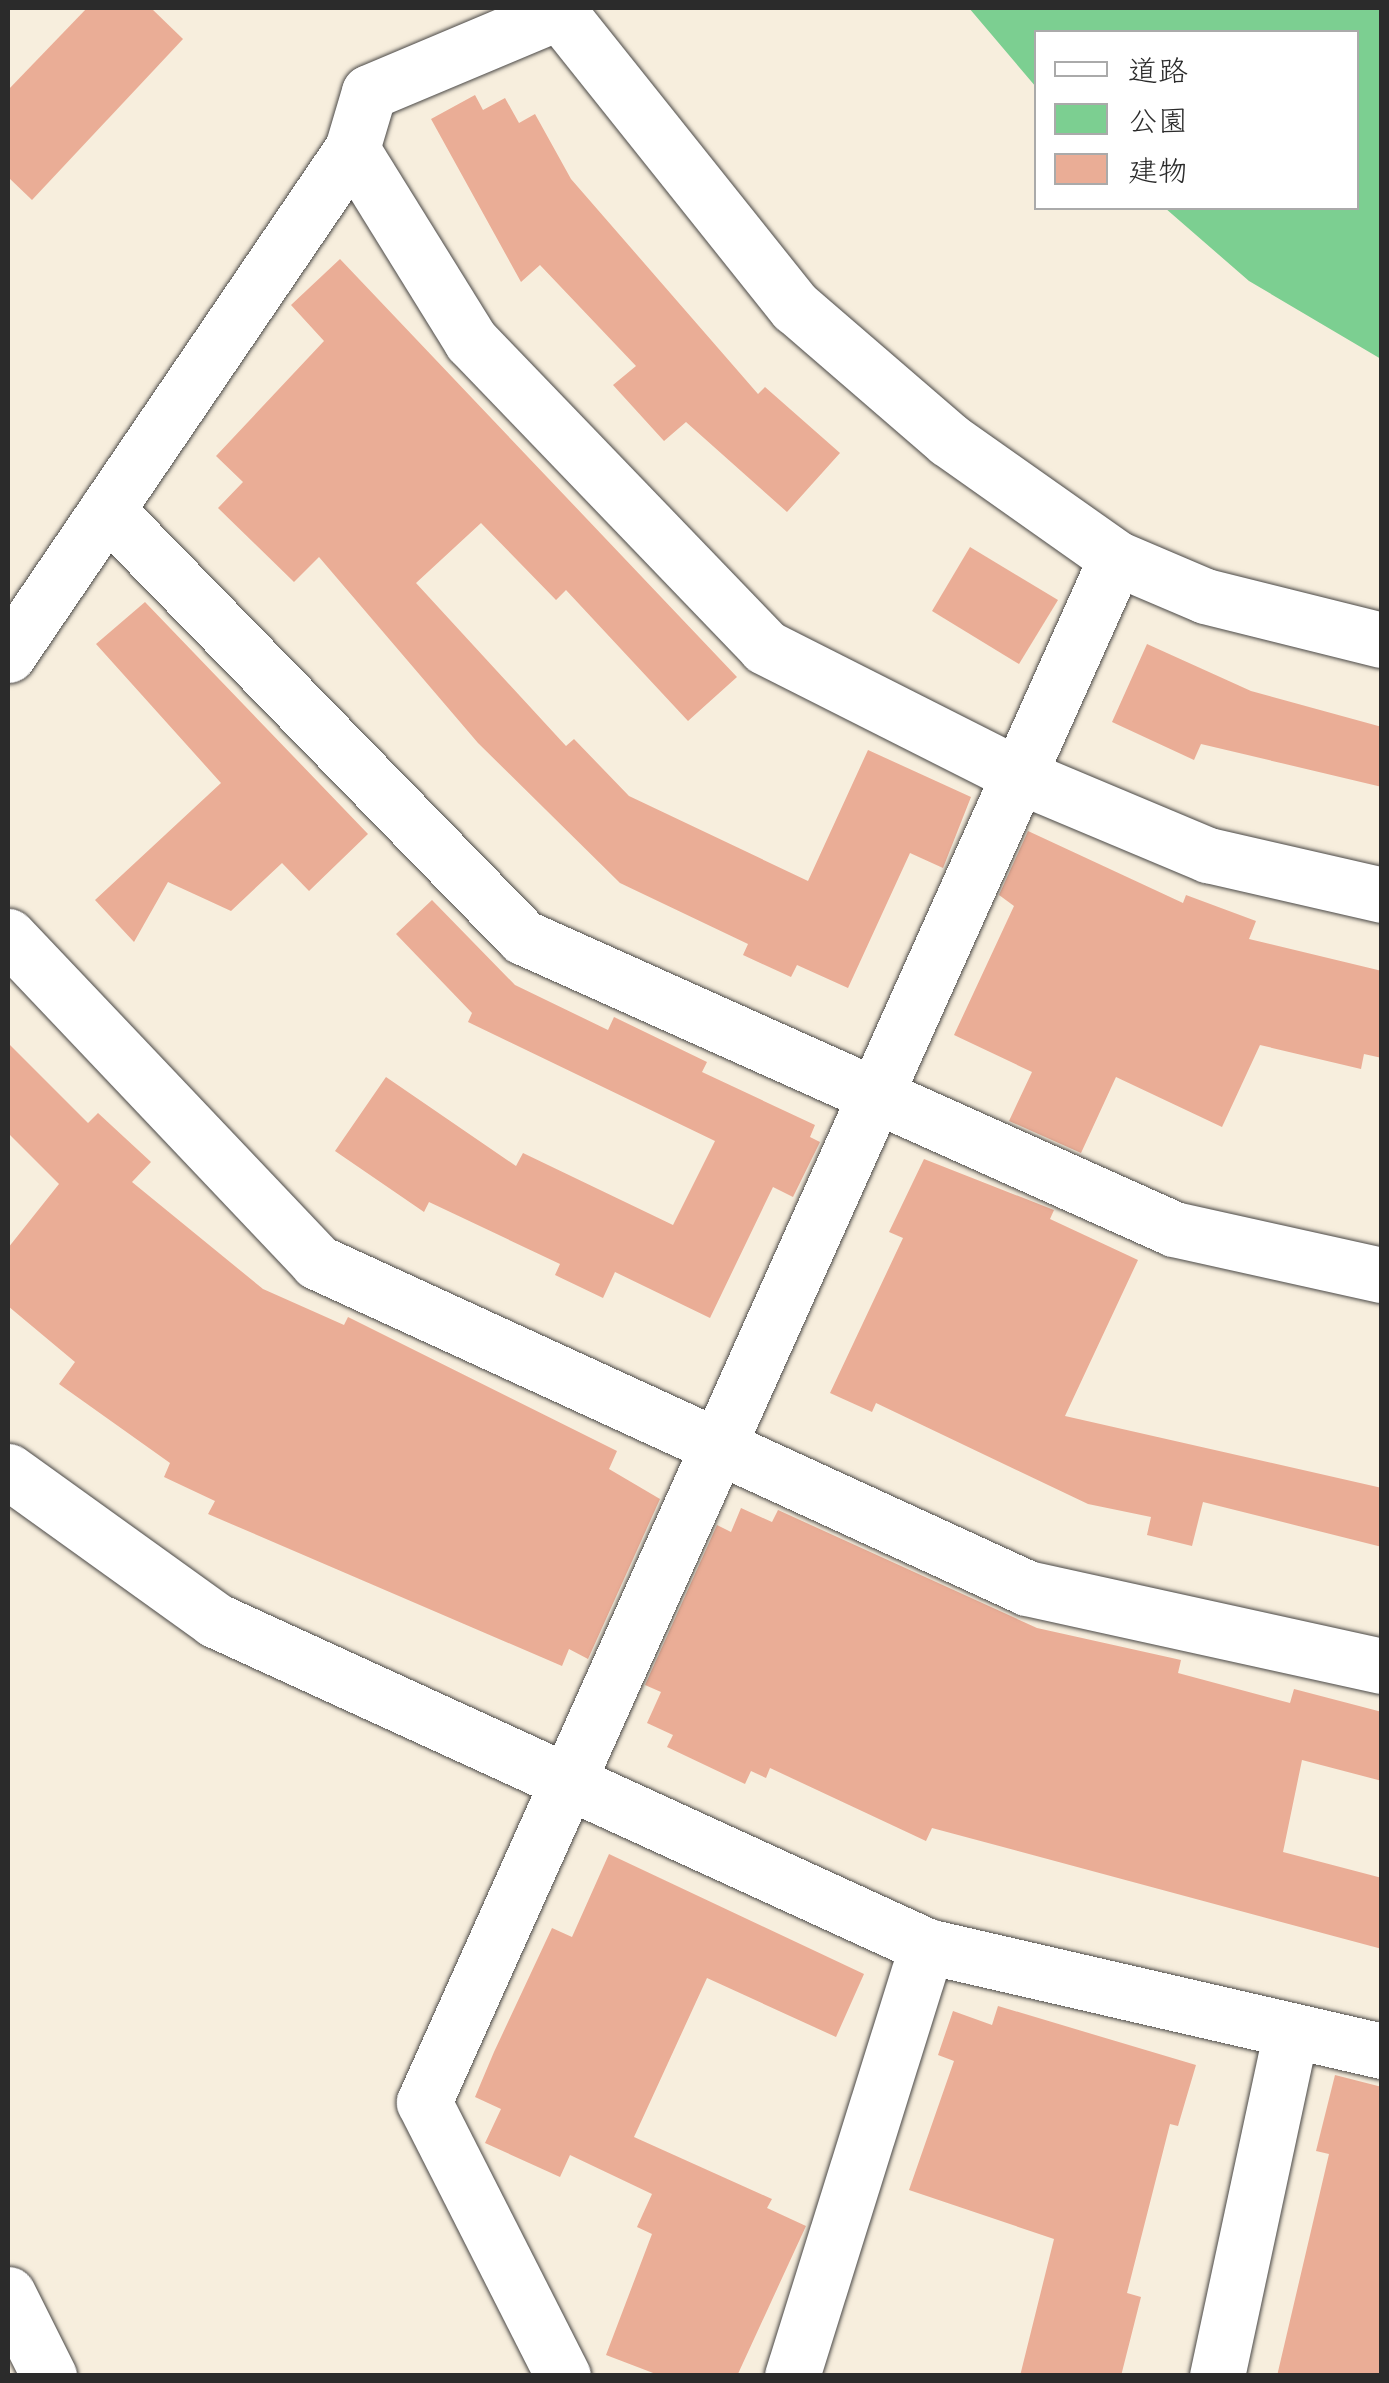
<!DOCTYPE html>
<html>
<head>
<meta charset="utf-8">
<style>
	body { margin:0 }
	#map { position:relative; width:1389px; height:2383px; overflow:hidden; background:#f7eedd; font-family:"Architects Daughter","Klee One",sans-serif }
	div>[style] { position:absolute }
	.green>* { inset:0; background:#7ccf91 }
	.building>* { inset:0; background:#eaad96 }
	.roads { filter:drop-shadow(0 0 2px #4a4846) drop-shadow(0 0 2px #4a4846) }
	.minor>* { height:55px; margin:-27.5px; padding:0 27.5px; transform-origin:27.5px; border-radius:27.5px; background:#fff }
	span { translate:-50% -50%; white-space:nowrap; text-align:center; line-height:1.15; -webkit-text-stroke:10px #fff; paint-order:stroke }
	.frame { position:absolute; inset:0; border:10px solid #2b2b2b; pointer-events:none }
	.legend { position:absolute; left:1034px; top:30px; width:325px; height:180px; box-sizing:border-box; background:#fff; border:2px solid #aaa; margin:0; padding:12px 18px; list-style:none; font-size:30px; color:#2b2b2b }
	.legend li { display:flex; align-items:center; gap:20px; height:50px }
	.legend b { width:50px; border:2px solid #aaa }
</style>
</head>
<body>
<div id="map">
	<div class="green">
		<i style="clip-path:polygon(969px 8px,1381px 8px,1381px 359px,1249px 281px,1165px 208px,1356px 208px,1356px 32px,1036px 32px,1036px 87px)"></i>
	</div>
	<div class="building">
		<i style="clip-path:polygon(87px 8px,151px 8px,183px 39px,32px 200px,8px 177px,8px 90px)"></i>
		<i style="clip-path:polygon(475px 95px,483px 110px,505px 98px,519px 123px,535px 114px,571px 179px,758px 394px,765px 387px,840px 453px,787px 512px,686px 422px,664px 441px,613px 385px,636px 366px,540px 265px,521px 282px,431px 119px)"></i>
		<i style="clip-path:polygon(340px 259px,737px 677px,688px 721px,566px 590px,556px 600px,481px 523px,416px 583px,566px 746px,574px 739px,629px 796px,808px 881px,868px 750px,971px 797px,943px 868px,910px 853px,848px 988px,797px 965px,791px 977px,743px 955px,748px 944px,620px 883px,478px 743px,319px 557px,294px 582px,218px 508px,243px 482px,216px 456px,324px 341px,291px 305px)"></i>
		<i style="clip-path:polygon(970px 547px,1058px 600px,1019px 664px,932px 611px)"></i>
		<i style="clip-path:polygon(145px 602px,368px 834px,309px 891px,282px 863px,231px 911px,168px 882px,134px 942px,95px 900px,221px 783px,96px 644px)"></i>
		<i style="clip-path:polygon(1147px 644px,1251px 691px,1382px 727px,1382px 787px,1201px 744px,1194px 760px,1112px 722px)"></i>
		<i style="clip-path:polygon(1028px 831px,1183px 903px,1186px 895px,1256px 921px,1249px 939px,1382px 971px,1382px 1058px,1364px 1054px,1361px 1069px,1260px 1045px,1222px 1127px,1116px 1077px,1081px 1153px,1009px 1121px,1032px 1072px,954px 1035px,1014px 906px,999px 895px)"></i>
		<i style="clip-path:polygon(432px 900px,515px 985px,608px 1030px,614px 1017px,707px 1062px,702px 1072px,815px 1125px,810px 1137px,820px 1142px,793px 1197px,773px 1187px,710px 1318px,615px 1272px,603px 1298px,555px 1275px,560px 1264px,429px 1202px,424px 1212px,335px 1151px,386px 1077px,516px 1166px,523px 1153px,673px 1225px,715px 1141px,468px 1022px,472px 1013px,396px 934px)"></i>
		<i style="clip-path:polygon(8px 1043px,88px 1123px,98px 1113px,151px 1162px,132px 1182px,263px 1289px,344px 1325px,348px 1317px,617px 1451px,609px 1469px,660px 1499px,588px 1659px,569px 1649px,562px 1666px,208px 1514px,215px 1501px,164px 1477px,170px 1463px,59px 1384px,75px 1362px,8px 1306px,8px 1248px,59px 1184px,8px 1133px)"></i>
		<i style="clip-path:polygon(924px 1159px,1054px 1210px,1050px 1219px,1138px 1260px,1065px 1416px,1382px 1488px,1382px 1547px,1203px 1502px,1192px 1546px,1147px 1535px,1151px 1517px,1088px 1504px,876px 1403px,872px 1412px,830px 1393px,903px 1238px,889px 1232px)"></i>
		<i style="clip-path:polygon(741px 1508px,772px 1522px,778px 1510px,1037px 1628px,1181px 1660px,1178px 1673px,1290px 1703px,1294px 1689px,1382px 1712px,1382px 1781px,1302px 1760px,1283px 1852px,1382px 1878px,1382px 1949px,932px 1828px,926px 1841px,770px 1768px,766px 1778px,751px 1771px,745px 1784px,667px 1747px,673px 1735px,647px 1723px,661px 1692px,645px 1685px,717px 1525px,731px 1532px)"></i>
		<i style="clip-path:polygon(609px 1854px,864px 1974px,836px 2037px,707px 1978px,634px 2137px,772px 2199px,767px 2208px,806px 2226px,737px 2376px,661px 2376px,606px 2355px,652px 2234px,637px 2227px,652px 2194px,570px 2155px,560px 2177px,485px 2143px,501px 2109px,475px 2097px,494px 2052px,552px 1928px,572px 1937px)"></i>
		<i style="clip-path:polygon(998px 2006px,1196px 2065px,1178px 2126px,1170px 2124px,1127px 2293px,1141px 2297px,1121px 2376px,1020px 2376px,1054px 2239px,909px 2190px,954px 2061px,938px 2055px,953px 2011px,992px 2025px)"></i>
		<i style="clip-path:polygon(1335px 2075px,1382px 2087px,1382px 2376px,1277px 2376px,1329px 2154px,1316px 2151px)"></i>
	</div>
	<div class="roads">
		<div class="minor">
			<i style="left:556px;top:8px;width:383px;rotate:51.4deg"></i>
			<i style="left:795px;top:307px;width:203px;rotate:40.8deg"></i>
			<i style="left:949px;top:440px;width:204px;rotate:35.2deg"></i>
			<i style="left:1116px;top:558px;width:97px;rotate:23.1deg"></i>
			<i style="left:1205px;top:596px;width:182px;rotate:14deg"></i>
			<i style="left:352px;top:149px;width:226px;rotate:58.2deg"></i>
			<i style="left:471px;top:341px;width:424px;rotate:46.1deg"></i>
			<i style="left:765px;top:647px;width:288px;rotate:26.8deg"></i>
			<i style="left:1022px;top:777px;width:202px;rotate:22.8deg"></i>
			<i style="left:1208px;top:855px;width:179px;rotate:12.9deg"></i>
			<i style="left:107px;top:510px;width:596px;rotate:45.75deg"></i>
			<i style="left:523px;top:937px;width:713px;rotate:24.16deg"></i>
			<i style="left:1174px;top:1229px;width:213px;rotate:12.5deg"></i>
			<i style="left:8px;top:655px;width:612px;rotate:-55.79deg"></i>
			<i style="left:352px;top:149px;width:59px;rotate:-73.4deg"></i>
			<i style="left:369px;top:92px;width:206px;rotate:-22.8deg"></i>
			<i style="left:8px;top:936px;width:449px;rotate:46.5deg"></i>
			<i style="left:317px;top:1262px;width:781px;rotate:24.66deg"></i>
			<i style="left:1027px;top:1588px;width:363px;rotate:12.4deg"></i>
			<i style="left:8px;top:1471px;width:255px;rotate:35.7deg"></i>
			<i style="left:215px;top:1620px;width:783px;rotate:24.6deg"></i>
			<i style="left:927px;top:1946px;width:467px;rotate:13deg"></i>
			<i style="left:8px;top:2294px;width:92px;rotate:63.4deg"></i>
			<i style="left:563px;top:2376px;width:307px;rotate:-116.9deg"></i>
			<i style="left:424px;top:2102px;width:1692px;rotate:-65.86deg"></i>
			<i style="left:792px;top:2376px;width:451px;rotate:-72.6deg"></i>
			<i style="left:1217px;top:2376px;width:353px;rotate:-77.9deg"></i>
		</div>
	</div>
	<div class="frame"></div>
	<ul class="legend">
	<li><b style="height:12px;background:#fff"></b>道路</li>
	<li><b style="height:28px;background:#7ccf91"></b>公園</li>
	<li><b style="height:28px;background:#eaad96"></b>建物</li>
	</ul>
</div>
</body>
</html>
